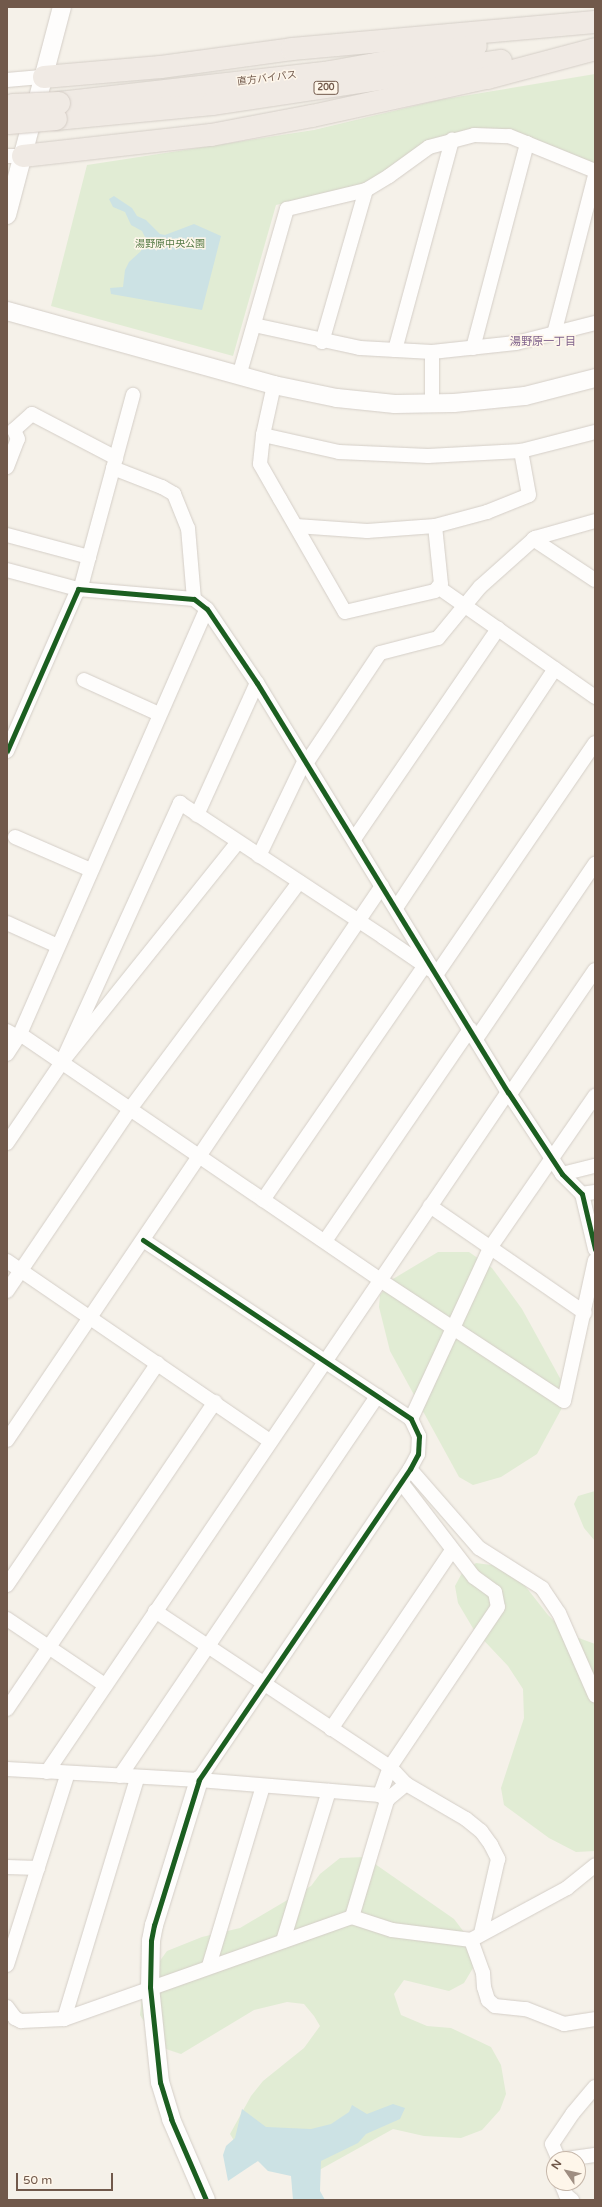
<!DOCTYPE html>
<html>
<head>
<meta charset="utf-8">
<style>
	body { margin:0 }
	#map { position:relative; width:602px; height:2207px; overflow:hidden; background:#f5f1e9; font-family:"Varela Round","Noto Sans JP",sans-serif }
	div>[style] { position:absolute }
	.green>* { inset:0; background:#e1ecd4 }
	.water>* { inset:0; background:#cce2e4 }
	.roads { filter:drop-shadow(0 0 1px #d4cec7) drop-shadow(0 0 1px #d4cec7) }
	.minor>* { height:14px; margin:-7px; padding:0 7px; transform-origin:7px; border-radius:7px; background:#fefdfc }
	.tertiary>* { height:18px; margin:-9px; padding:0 9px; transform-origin:9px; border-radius:9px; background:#fefdfc }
	.trunk>* { height:22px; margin:-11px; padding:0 11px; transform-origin:11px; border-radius:11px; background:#f0eae4 }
	.bridges { filter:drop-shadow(0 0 1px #d4ccc5) drop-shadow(0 0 1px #d4ccc5) }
	.trunk-bridge>* { height:22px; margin:-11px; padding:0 11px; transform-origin:11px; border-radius:11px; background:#f0eae4 }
	.cycleway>* { height:5px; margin:-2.5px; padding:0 2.5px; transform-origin:2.5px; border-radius:2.5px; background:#1b5e20 }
	span { translate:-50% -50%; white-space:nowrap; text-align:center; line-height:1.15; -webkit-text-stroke:3px #fef6ea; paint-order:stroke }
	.shield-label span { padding:1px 3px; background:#fef6ea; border:1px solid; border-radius:3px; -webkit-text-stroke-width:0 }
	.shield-label { font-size:9px; color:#71594b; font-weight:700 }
	.street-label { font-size:10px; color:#71594b }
	.park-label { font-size:10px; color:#557b47 }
	.neighbourhood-label { font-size:11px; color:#80638d }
	.frame { position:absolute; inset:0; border:8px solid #71594b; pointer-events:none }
	.north { position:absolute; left:546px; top:2151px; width:40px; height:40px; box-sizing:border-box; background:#fef6ea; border:1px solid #c6b7aa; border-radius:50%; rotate:304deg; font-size:11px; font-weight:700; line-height:16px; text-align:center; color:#71594b }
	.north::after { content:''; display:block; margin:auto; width:14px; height:18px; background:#9f8e82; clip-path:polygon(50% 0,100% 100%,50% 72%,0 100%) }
	.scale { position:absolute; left:16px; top:2173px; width:97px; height:18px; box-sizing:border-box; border:2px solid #71594b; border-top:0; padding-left:5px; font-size:12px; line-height:14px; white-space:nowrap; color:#71594b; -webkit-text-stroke:3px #fef6ea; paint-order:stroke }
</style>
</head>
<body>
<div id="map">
	<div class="green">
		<i style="clip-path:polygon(595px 74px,595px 164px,514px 131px,485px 128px,468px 129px,426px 142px,367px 183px,276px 205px,233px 356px,51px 306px,87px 165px,314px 130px,439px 100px)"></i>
		<i style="clip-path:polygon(438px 1252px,469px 1252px,492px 1268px,522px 1309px,561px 1380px,563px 1406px,537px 1454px,501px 1477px,473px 1485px,459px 1477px,390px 1351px,379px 1307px,380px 1295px,393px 1279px)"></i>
		<i style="clip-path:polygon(595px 1491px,595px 1541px,584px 1528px,574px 1504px,578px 1496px)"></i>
		<i style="clip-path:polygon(476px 1563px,499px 1566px,522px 1582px,548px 1615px,568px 1634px,595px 1644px,595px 1851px,576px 1852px,549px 1838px,504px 1805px,501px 1788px,524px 1718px,523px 1689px,508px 1666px,474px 1630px,458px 1603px,455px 1586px,462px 1573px)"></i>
		<i style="clip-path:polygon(365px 1857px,454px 1919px,467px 1936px,473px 1968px,464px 1983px,449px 1991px,404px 1980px,394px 1994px,401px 2015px,427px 2026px,451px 2028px,491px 2047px,501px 2065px,506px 2094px,500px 2110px,482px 2130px,461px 2138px,424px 2136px,393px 2129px,312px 2174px,275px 2170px,241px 2152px,230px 2134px,251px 2096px,263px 2081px,304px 2048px,320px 2026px,314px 2016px,304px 2004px,287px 2002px,254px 2010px,181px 2054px,166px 2049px,153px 2036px,140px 2015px,142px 1997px,154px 1969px,167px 1951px,202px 1937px,240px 1928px,311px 1886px,320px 1874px,340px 1858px)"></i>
	</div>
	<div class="water">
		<i style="clip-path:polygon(114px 196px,132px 208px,137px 216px,146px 220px,160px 234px,165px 235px,194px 224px,221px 236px,202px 310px,111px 294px,110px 288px,123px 287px,125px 270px,129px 262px,141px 251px,145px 237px,142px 231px,131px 225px,125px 212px,113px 207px,109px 199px)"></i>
		<i style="clip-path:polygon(393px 2104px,405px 2108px,400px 2119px,366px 2134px,358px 2143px,321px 2161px,320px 2191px,325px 2200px,293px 2200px,291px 2176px,268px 2171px,258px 2161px,228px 2181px,223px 2155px,226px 2146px,235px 2138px,242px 2109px,266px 2127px,311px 2129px,331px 2124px,349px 2112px,352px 2105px,367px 2114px)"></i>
	</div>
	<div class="roads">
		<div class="minor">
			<i style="left:7px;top:80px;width:37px;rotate:-5deg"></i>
			<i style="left:7px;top:156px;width:16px"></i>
			<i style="left:254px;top:325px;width:108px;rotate:12.2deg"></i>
			<i style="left:360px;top:348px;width:72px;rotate:3.2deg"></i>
			<i style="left:432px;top:352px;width:84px;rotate:-6.1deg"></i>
			<i style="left:516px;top:343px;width:81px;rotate:-14.2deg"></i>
			<i style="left:554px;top:334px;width:164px;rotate:-75.5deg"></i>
			<i style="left:322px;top:342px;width:158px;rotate:-73.9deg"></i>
			<i style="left:473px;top:348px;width:212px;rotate:-75.2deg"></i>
			<i style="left:395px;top:350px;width:218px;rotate:-74.8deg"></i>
			<i style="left:432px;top:352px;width:52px;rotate:90deg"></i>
			<i style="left:239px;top:376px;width:174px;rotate:-74deg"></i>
			<i style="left:287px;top:209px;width:81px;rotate:-13.5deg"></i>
			<i style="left:366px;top:190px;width:27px;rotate:-31deg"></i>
			<i style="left:389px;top:176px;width:49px;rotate:-35.9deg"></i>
			<i style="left:429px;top:147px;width:47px;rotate:-14.9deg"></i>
			<i style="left:474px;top:135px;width:35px;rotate:2deg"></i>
			<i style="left:509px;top:136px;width:93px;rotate:22.1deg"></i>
			<i style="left:274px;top:385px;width:51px;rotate:102.4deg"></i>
			<i style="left:263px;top:435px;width:78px;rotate:12.6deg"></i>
			<i style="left:339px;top:452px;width:89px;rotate:2.6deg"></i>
			<i style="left:428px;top:456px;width:93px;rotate:-3.1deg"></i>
			<i style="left:521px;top:451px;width:76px;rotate:-14.4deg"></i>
			<i style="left:263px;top:435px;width:29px;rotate:96deg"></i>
			<i style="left:260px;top:464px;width:40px;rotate:60.3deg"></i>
			<i style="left:280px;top:499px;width:130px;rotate:60.1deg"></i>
			<i style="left:345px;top:612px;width:92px;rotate:-13.1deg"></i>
			<i style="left:435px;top:591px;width:9px;rotate:-49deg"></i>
			<i style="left:441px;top:584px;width:58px;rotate:-95.9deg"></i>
			<i style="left:435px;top:526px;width:68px;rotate:175.8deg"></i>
			<i style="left:367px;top:531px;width:71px;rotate:-176deg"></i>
			<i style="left:7px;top:467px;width:30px;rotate:-69deg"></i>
			<i style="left:18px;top:439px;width:10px;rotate:-114deg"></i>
			<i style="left:14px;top:430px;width:24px;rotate:-42deg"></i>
			<i style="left:32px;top:414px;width:95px;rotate:27.6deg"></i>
			<i style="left:113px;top:468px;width:53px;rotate:21.2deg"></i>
			<i style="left:162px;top:487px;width:14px;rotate:30deg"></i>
			<i style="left:174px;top:494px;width:37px;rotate:68deg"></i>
			<i style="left:188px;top:528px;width:71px;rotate:85.2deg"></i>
			<i style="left:435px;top:526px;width:54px;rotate:-15.1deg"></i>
			<i style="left:487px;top:512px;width:45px;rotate:-22deg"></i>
			<i style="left:529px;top:495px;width:45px;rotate:-100.3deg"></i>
			<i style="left:7px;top:535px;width:85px;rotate:15deg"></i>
			<i style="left:89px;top:557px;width:34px;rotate:105deg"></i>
			<i style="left:533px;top:539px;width:74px;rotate:33.5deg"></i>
			<i style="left:89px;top:557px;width:168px;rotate:-74.8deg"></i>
			<i style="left:7px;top:570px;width:73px;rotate:15deg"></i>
			<i style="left:438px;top:587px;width:192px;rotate:35deg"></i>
			<i style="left:84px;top:680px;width:82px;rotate:24.4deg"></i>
			<i style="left:7px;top:751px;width:177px;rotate:-66.3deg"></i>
			<i style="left:78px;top:589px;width:116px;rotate:4.9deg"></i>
			<i style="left:194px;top:599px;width:16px;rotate:38deg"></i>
			<i style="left:207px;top:609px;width:89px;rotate:56deg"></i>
			<i style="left:257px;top:683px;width:480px;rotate:58.5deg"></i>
			<i style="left:508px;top:1092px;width:98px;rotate:56.6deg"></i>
			<i style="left:562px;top:1174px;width:28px;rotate:45deg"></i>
			<i style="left:582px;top:1194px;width:57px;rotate:76.7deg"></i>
			<i style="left:307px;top:762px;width:131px;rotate:-56.2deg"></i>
			<i style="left:380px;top:653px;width:60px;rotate:-14.5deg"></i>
			<i style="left:438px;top:638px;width:66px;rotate:-50.5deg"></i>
			<i style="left:480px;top:587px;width:74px;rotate:-41.7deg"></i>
			<i style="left:535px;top:538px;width:62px;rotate:-15.8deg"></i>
			<i style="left:197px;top:815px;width:145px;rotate:-65.6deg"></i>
			<i style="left:15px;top:837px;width:83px;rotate:23.5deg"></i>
			<i style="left:354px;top:839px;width:255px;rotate:-55.6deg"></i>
			<i style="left:238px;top:842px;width:282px;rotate:128.7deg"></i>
			<i style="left:62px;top:1062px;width:285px;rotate:-65.5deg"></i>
			<i style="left:180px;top:803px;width:243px;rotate:33.4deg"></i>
			<i style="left:383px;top:937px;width:58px;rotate:34.5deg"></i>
			<i style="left:259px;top:856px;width:106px;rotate:-64.4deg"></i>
			<i style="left:396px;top:908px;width:287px;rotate:-56.4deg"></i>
			<i style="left:7px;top:923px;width:56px;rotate:24.3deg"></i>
			<i style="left:436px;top:975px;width:281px;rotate:-55.6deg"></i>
			<i style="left:7px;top:1031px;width:13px;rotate:29deg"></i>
			<i style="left:20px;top:1034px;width:436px;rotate:34.3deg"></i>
			<i style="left:380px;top:1280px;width:220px;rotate:33.3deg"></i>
			<i style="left:564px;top:1401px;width:144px;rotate:-77.6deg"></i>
			<i style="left:476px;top:1039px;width:212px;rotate:-55.8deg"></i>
			<i style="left:7px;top:1054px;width:24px;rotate:-57deg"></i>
			<i style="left:20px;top:1034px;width:464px;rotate:-66.3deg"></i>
			<i style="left:510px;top:1094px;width:150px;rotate:-55.6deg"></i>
			<i style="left:7px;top:1143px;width:98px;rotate:-55.8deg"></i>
			<i style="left:562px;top:1174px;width:34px;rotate:-14deg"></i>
			<i style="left:582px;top:1194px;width:13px;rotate:-9deg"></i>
			<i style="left:263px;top:1200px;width:285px;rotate:-55.4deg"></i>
			<i style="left:430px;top:1206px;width:188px;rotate:34.6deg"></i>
			<i style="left:143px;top:1240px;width:322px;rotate:33.7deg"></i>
			<i style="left:411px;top:1419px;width:19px;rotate:65deg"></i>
			<i style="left:419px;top:1436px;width:18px;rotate:93deg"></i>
			<i style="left:418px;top:1454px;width:17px;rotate:118deg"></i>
			<i style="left:410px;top:1469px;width:376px;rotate:124.2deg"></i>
			<i style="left:325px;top:1241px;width:257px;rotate:-55.6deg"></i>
			<i style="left:7px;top:1261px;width:319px;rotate:34.4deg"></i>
			<i style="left:7px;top:1291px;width:220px;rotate:-55.9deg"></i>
			<i style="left:130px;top:1109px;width:283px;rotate:-53.3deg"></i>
			<i style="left:411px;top:1419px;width:188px;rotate:-65.2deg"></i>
			<i style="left:490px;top:1248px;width:185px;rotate:-55.4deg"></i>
			<i style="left:7px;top:1440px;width:669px;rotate:-55.91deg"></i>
			<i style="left:410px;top:1469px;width:105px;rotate:48.9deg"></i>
			<i style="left:479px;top:1548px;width:75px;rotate:32.4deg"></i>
			<i style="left:542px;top:1588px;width:30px;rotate:56deg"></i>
			<i style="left:559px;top:1613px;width:90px;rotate:66.3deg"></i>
			<i style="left:401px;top:1482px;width:120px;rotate:52.5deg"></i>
			<i style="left:474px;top:1577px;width:26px;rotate:36deg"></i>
			<i style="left:495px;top:1592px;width:15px;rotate:79deg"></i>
			<i style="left:498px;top:1607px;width:193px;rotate:124deg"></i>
			<i style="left:390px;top:1767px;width:23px;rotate:47deg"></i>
			<i style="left:7px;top:1585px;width:268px;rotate:-55.8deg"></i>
			<i style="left:155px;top:1611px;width:282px;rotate:33.6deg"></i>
			<i style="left:390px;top:1767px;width:30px;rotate:110deg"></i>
			<i style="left:7px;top:1619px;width:118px;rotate:34deg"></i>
			<i style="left:7px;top:1709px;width:371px;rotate:-55.9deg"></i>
			<i style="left:331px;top:1729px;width:216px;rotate:-55.9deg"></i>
			<i style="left:7px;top:1769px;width:192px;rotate:3.3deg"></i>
			<i style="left:199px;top:1780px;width:182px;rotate:4.7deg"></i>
			<i style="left:380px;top:1795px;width:9px;rotate:36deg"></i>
			<i style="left:47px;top:1772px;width:822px;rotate:-55.87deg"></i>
			<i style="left:120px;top:1776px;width:459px;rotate:-55.9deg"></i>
			<i style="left:7px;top:1867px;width:31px;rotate:2deg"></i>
			<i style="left:352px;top:1917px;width:42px;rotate:18deg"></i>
			<i style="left:392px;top:1930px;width:80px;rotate:7.2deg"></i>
			<i style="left:471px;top:1940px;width:109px;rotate:-28.4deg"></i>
			<i style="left:567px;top:1888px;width:36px;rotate:-39deg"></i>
			<i style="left:471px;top:1940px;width:35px;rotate:70deg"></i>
			<i style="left:483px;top:1973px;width:14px;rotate:86deg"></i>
			<i style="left:484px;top:1987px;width:14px;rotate:73deg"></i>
			<i style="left:488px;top:2000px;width:9px;rotate:41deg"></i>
			<i style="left:495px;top:2006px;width:31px;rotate:6deg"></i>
			<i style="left:526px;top:2009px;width:41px;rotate:21.5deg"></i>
			<i style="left:564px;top:2024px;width:31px;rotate:-9deg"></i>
			<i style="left:283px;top:1941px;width:157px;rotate:-73deg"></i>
			<i style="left:7px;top:1965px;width:201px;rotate:-72.4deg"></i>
			<i style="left:209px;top:1966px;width:188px;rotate:-73.3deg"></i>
			<i style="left:7px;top:2007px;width:14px;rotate:54deg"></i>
			<i style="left:15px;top:2018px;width:7px;rotate:27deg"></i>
			<i style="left:21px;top:2021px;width:43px;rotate:-2.7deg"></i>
			<i style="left:64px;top:2019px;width:306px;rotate:-19.5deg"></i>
			<i style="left:352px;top:1917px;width:122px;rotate:-73.3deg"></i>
			<i style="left:387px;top:1800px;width:25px;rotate:-40deg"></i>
			<i style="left:406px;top:1784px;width:69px;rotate:30.3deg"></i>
			<i style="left:466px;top:1819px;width:19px;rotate:39deg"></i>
			<i style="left:481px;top:1831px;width:17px;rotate:54deg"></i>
			<i style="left:491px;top:1845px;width:16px;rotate:63deg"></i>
			<i style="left:498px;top:1859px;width:76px;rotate:102.9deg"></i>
			<i style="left:64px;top:2019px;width:252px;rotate:-73.1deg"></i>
			<i style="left:562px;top:2159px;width:4px;rotate:-166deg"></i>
			<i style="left:558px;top:2158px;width:15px;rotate:-113deg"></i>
			<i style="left:552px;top:2144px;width:37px;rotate:-56deg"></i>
			<i style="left:573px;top:2113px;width:34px;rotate:-50deg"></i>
			<i style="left:566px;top:2159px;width:29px;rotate:-8deg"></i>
			<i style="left:561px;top:2183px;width:13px;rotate:67deg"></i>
			<i style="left:566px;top:2195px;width:8px;rotate:40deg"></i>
		</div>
		<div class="tertiary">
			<i style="left:7px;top:215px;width:215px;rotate:-75.2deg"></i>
			<i style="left:7px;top:311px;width:277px;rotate:15.5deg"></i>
			<i style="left:274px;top:385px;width:64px;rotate:11.7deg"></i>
			<i style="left:337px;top:398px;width:58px;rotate:5.9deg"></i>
			<i style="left:395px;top:404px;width:59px;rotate:-1deg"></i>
			<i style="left:454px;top:403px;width:71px;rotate:-5.6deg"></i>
			<i style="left:525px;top:396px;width:72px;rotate:-14.4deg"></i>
			<i style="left:199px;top:1780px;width:152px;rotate:107.2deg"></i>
			<i style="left:154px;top:1925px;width:16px;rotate:101deg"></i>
			<i style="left:151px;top:1941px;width:46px;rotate:91.2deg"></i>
			<i style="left:150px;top:1987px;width:96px;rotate:84deg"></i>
			<i style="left:160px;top:2082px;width:39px;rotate:73deg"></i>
			<i style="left:171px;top:2119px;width:88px;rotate:66.6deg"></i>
		</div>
		<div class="trunk">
			<i style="left:44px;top:77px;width:117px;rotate:-4.9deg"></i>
			<i style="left:161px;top:67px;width:132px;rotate:-7.8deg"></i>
			<i style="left:292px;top:49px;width:304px;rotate:-5.1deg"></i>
			<i style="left:59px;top:103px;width:273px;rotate:-6.5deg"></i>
			<i style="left:330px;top:72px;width:148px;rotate:-10.1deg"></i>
			<i style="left:56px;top:119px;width:157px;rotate:-5.5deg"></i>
			<i style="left:212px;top:104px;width:292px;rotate:-8.5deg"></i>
			<i style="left:23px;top:156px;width:189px;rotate:-6.4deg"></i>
			<i style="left:211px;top:135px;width:103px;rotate:-10.7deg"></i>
			<i style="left:312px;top:116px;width:179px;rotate:-12.3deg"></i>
			<i style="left:487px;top:78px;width:112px;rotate:-15deg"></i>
		</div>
	</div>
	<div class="bridges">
		<div class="trunk-bridge">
			<i style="left:13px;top:105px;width:46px;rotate:-2.5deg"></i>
			<i style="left:9px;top:123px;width:47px;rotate:-4.9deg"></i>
		</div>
	</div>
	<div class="cycleway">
		<i style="left:7px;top:751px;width:177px;rotate:-66.3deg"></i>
		<i style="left:78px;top:589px;width:116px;rotate:4.9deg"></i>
		<i style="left:194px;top:599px;width:16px;rotate:38deg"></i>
		<i style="left:207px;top:609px;width:89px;rotate:56deg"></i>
		<i style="left:257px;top:683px;width:480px;rotate:58.5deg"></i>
		<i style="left:508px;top:1092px;width:98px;rotate:56.6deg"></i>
		<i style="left:562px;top:1174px;width:28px;rotate:45deg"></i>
		<i style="left:582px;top:1194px;width:57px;rotate:76.7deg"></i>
		<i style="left:143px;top:1240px;width:322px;rotate:33.7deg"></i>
		<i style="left:411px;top:1419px;width:19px;rotate:65deg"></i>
		<i style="left:419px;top:1436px;width:18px;rotate:93deg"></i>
		<i style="left:418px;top:1454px;width:17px;rotate:118deg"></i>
		<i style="left:410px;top:1469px;width:376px;rotate:124.2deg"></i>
		<i style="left:199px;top:1780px;width:152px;rotate:107.2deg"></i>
		<i style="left:154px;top:1925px;width:16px;rotate:101deg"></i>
		<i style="left:151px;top:1941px;width:46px;rotate:91.2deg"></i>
		<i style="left:150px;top:1987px;width:96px;rotate:84deg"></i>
		<i style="left:160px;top:2082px;width:39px;rotate:73deg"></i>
		<i style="left:171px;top:2119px;width:88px;rotate:66.6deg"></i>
	</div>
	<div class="shield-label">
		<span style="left:326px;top:88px">200</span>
	</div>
	<div class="street-label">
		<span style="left:267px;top:79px;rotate:-7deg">直方バイパス</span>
	</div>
	<div class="park-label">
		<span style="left:170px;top:245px">湯野原中央公園</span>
	</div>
	<div class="neighbourhood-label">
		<span style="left:543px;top:342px">湯野原一丁目</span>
	</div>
	<div class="frame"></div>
	<div class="north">N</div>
	<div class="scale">50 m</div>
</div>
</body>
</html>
